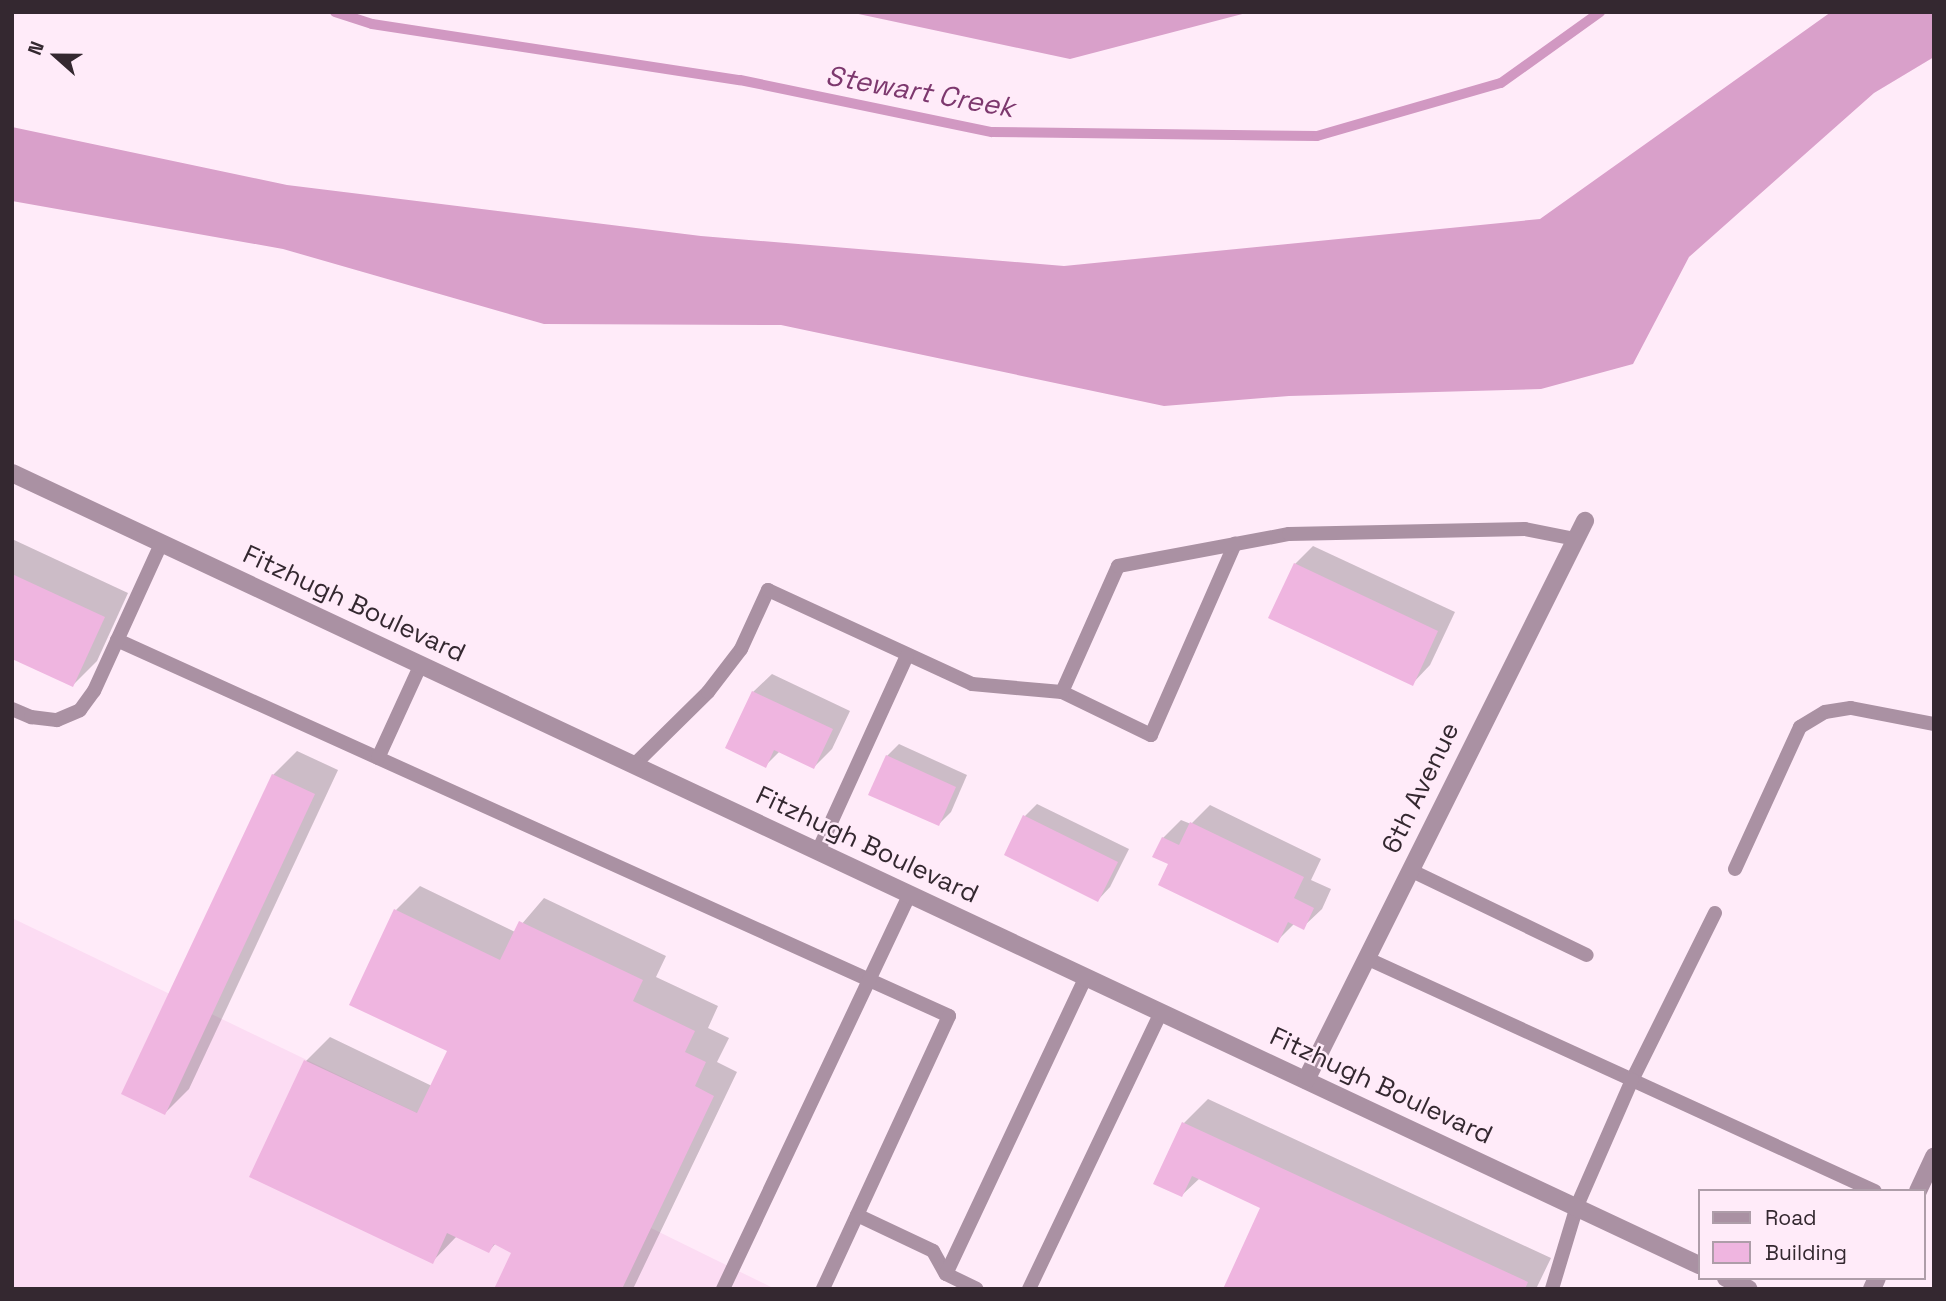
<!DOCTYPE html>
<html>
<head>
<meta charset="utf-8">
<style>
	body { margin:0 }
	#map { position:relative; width:1946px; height:1301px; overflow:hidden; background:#ffebf9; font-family:"Space Grotesk",sans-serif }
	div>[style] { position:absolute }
	.built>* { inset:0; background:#fcdcf3 }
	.forest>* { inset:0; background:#d9a0ca }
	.shadow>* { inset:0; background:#0003 }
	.stream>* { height:10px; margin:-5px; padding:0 5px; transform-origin:5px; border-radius:5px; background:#d198c2 }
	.building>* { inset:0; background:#efb5e0 }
	.service>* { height:14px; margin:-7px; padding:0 7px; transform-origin:7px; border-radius:7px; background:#aa91a3 }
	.minor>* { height:18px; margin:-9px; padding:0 9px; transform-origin:9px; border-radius:9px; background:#aa91a3 }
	span { translate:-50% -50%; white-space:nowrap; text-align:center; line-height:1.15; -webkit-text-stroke:5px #ffebf9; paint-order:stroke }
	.street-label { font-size:26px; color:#342830 }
	.water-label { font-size:28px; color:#7d386e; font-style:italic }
	.frame { position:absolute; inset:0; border:14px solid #342830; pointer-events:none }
	.legend { position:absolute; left:1698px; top:1189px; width:228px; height:91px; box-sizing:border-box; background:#ffebf9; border:2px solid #ae9da9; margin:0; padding:9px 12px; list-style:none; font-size:21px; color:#342830 }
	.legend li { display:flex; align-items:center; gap:14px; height:35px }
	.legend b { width:35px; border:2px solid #ae9da9 }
	.north { position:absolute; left:21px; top:21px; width:70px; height:70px; -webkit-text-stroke:5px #ffebf9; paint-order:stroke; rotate:291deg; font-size:19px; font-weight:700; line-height:28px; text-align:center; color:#342830 }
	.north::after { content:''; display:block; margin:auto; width:24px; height:32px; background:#342830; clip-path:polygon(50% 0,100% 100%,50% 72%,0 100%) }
</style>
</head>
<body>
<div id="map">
	<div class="built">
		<i style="clip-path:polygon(12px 918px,417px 1113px,775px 1289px,12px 1289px)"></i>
	</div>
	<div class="forest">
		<i style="clip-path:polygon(849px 12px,1250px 12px,1070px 59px)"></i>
		<i style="clip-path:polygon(1831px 12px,1934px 12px,1934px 57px,1874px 93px,1689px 257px,1633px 364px,1541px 389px,1289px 396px,1164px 406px,781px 325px,544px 324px,283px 249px,12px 201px,12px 127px,287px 185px,701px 236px,1064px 266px,1540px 219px)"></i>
	</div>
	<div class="shadow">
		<i style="clip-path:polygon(12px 539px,128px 593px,97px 661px,73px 685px,12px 657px)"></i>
		<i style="clip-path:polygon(1313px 546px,1455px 612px,1430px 665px,1412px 684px,1295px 564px)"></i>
		<i style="clip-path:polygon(772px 674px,850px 711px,832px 749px,814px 767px,780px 751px,765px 766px,753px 692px)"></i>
		<i style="clip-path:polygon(899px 744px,967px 775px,951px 812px,939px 824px,887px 756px)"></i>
		<i style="clip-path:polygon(297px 751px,338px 770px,189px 1089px,165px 1113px,123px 1093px,273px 775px)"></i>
		<i style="clip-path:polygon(1037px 804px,1129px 849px,1110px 887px,1098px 900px,1006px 855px,1025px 816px)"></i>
		<i style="clip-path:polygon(1210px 805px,1321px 859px,1311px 880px,1331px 889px,1322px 909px,1303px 927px,1295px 923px,1277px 941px,1170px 863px,1163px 838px,1181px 820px,1191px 824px)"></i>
		<i style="clip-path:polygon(420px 886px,515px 932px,544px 898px,666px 956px,656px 977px,718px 1006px,708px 1028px,729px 1038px,717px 1062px,737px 1072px,633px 1289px,496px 1289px,513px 1252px,496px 1243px,489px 1251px,457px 1236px,432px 1262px,306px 1061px,330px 1037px,432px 1086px,449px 1050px,396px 910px)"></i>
		<i style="clip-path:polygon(1208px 1099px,1551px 1258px,1536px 1289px,1224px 1289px,1262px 1207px,1200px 1178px,1182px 1195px,1155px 1183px,1184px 1123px)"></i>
	</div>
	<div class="stream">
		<i style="left:335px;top:12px;width:39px;rotate:18deg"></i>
		<i style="left:372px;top:24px;width:372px;rotate:8.7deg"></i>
		<i style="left:740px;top:80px;width:257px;rotate:11.7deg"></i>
		<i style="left:992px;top:132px;width:325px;rotate:0.7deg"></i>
		<i style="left:1317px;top:136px;width:191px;rotate:-16.1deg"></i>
		<i style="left:1501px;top:83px;width:122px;rotate:-35.6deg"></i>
	</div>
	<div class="building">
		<i style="clip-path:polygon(1294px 563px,1438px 631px,1413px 686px,1268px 618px)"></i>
		<i style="clip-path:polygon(12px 574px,105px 617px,73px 687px,12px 659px)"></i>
		<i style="clip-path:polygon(752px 691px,833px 729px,814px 769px,774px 750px,766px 768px,725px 748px)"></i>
		<i style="clip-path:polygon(886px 755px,956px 787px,939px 826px,868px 795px)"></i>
		<i style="clip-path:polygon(272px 774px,315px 794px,165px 1115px,121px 1094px)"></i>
		<i style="clip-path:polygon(1023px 815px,1118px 862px,1098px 902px,1004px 855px)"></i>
		<i style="clip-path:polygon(1190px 822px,1304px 877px,1294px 898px,1314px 908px,1304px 930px,1288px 922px,1278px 943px,1158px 885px,1168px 864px,1152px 857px,1162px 837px,1179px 845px)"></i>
		<i style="clip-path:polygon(394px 909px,500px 960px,519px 921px,643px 980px,633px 1001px,695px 1031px,685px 1052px,706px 1062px,695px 1086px,714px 1096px,622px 1289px,494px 1289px,511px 1253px,494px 1244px,489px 1253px,447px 1233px,433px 1264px,249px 1177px,304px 1060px,417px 1113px,447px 1051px,349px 1005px)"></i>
		<i style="clip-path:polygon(1182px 1122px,1528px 1282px,1525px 1289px,1223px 1289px,1260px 1208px,1192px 1176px,1182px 1197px,1153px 1184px)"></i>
	</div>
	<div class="service">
		<i style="left:117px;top:640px;width:913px;rotate:24.32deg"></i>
		<i style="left:949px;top:1016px;width:301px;rotate:114.8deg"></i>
		<i style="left:1062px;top:692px;width:99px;rotate:25.8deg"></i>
		<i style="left:1151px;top:735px;width:209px;rotate:-66.3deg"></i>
		<i style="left:12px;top:709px;width:21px;rotate:23deg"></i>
		<i style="left:31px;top:717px;width:26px;rotate:7deg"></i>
		<i style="left:57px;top:720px;width:25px;rotate:-23deg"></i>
		<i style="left:80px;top:710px;width:24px;rotate:-54deg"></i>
		<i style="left:94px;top:691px;width:162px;rotate:-65.5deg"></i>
		<i style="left:378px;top:758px;width:103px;rotate:-65.4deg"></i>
		<i style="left:635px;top:764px;width:103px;rotate:-44.6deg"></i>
		<i style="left:708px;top:692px;width:54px;rotate:-52.5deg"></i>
		<i style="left:741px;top:649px;width:65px;rotate:-65.4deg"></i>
		<i style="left:768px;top:590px;width:225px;rotate:24.7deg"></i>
		<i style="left:972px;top:684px;width:90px;rotate:5.1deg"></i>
		<i style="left:1062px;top:692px;width:138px;rotate:-66deg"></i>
		<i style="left:1118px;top:566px;width:174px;rotate:-10.6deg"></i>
		<i style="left:1289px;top:534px;width:236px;rotate:-1.2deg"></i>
		<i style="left:1525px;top:529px;width:51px;rotate:11.3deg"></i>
		<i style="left:818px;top:851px;width:214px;rotate:-65.5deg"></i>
		<i style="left:1735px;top:869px;width:156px;rotate:-65.4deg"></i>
		<i style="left:1800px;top:727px;width:29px;rotate:-31deg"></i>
		<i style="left:1825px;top:712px;width:26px;rotate:-9deg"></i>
		<i style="left:1851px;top:708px;width:85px;rotate:10.9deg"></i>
		<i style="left:1410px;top:870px;width:196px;rotate:25.7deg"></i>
		<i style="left:1715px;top:913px;width:186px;rotate:116.4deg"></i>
		<i style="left:1632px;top:1080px;width:267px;rotate:24.6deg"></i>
		<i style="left:1366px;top:958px;width:293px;rotate:24.6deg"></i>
		<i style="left:1632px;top:1080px;width:137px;rotate:113.6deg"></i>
		<i style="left:1577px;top:1206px;width:87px;rotate:106.8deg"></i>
		<i style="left:857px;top:1215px;width:84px;rotate:25.3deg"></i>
		<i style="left:933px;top:1251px;width:26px;rotate:61deg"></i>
		<i style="left:946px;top:1274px;width:34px;rotate:26deg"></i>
		<i style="left:946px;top:1274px;width:328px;rotate:-64.8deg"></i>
		<i style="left:723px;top:1289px;width:437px;rotate:-64.7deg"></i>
		<i style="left:1029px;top:1289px;width:307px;rotate:-64.5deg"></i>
	</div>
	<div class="minor">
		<i style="left:12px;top:473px;width:1864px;rotate:25.15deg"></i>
		<i style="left:1306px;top:1080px;width:625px;rotate:-63.48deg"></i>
		<i style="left:1918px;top:1191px;width:38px;rotate:-65deg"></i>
		<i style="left:1726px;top:1278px;width:25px;rotate:26deg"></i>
		<i style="left:1872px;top:1289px;width:12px;rotate:-66deg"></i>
	</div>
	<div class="street-label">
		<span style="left:354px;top:604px;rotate:25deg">Fitzhugh Boulevard</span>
		<span style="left:1421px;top:788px;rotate:-64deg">6th Avenue</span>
		<span style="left:867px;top:845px;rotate:25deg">Fitzhugh Boulevard</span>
		<span style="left:1381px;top:1086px;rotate:25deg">Fitzhugh Boulevard</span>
	</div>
	<div class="water-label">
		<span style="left:920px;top:91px;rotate:10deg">Stewart Creek</span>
	</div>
	<div class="frame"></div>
	<ul class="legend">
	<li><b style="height:9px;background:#aa91a3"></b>Road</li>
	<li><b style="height:19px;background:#efb5e0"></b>Building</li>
	</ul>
	<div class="north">N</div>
</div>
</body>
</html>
